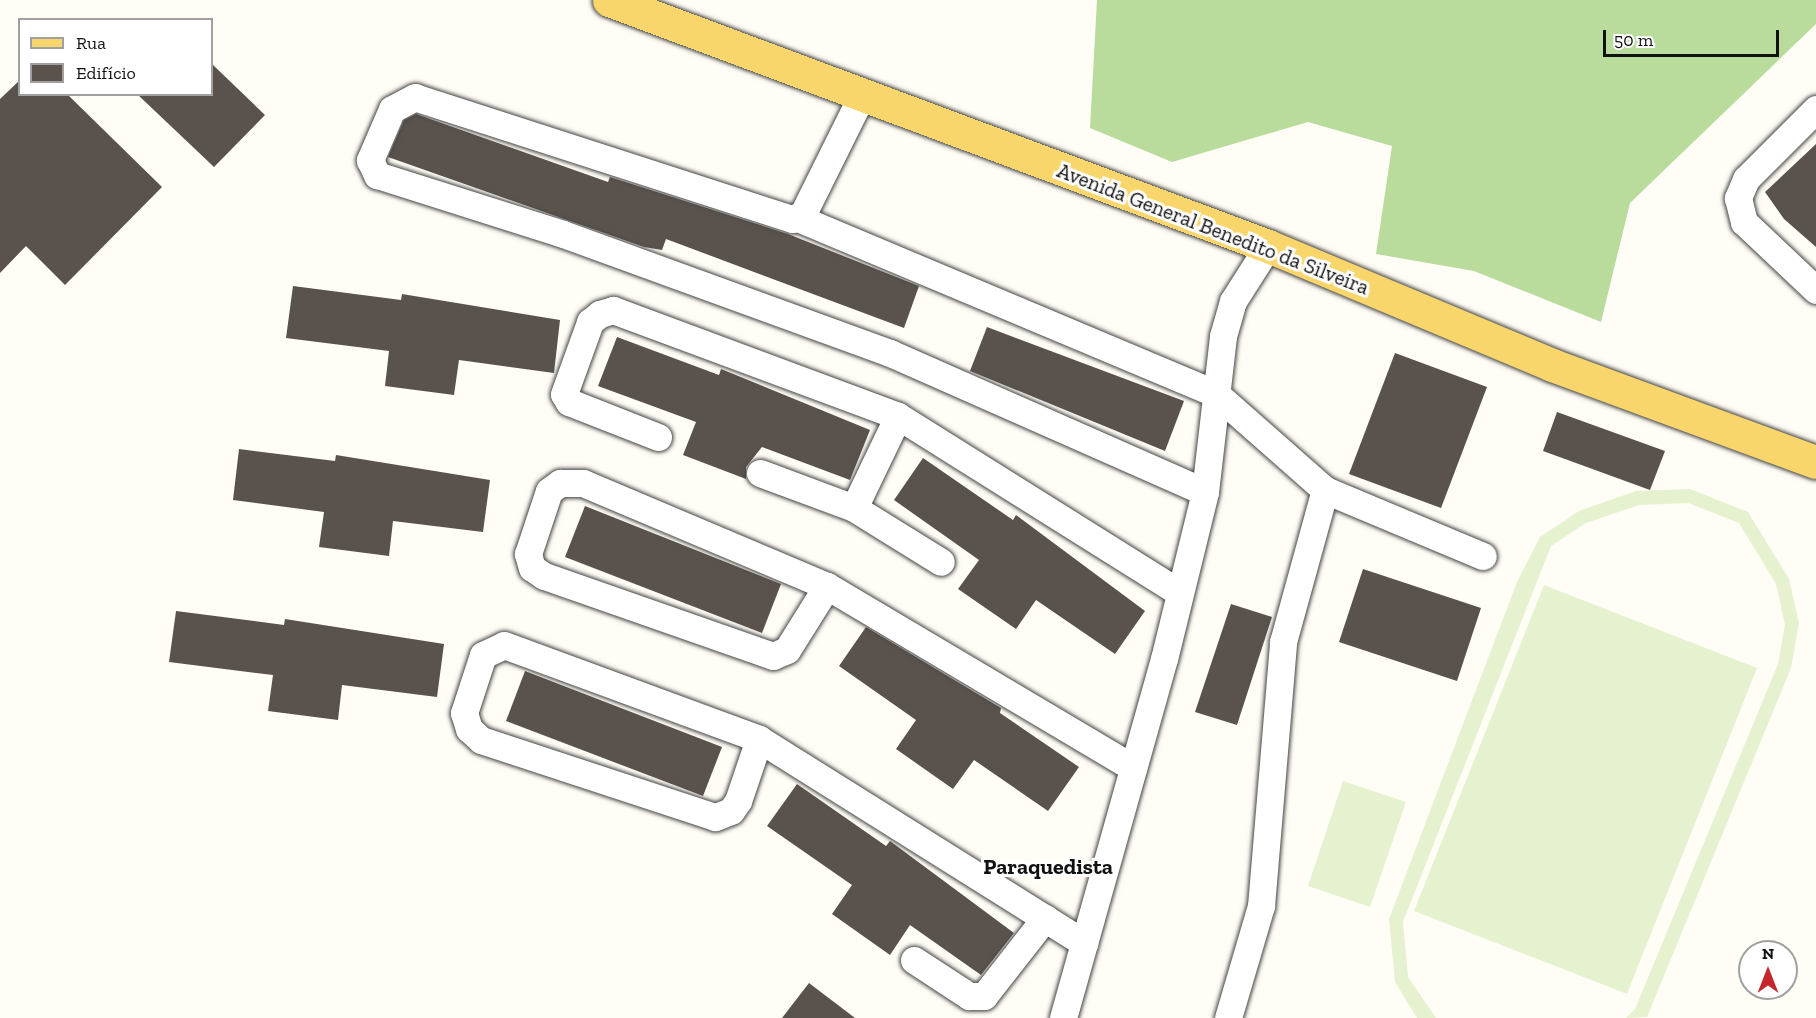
<!DOCTYPE html>
<html>
<head>
<meta charset="utf-8">
<style>
	body { margin:0 }
	#map { position:relative; width:1816px; height:1018px; overflow:hidden; background:#fffdf5; font-family:"Zilla Slab",serif }
	div>[style] { position:absolute }
	.forest>* { inset:0; background:#b9dc9c }
	.pitch>* { inset:0; background:#e6f2cf }
	.building>* { inset:0; background:#5a524d }
	.roads { filter:drop-shadow(0 0 2px #444) drop-shadow(0 0 2px #444) }
	.minor>* { height:27px; margin:-13.5px; padding:0 13.5px; transform-origin:13.5px; border-radius:13.5px; background:#fff }
	.major>* { height:33px; margin:-16.5px; padding:0 16.5px; transform-origin:16.5px; border-radius:16.5px; background:#f9d66b }
	span { translate:-50% -50%; white-space:nowrap; text-align:center; line-height:1.15; -webkit-text-stroke:6px #fff; paint-order:stroke }
	.street-label { font-size:21px; color:#111 }
	.neighbourhood-label { font-size:22px; color:#111; font-weight:700 }
	.legend { position:absolute; left:18px; top:18px; width:195px; height:78px; box-sizing:border-box; background:#fff; border:2px solid #a0a0a0; margin:0; padding:8px 10px; list-style:none; font-size:18px; color:#111 }
	.legend li { display:flex; align-items:center; gap:12px; height:30px }
	.legend b { width:30px; border:2px solid #a0a0a0 }
	.north { position:absolute; left:1738px; top:940px; width:60px; height:60px; box-sizing:border-box; background:#fff; border:2px solid #a0a0a0; border-radius:50%; rotate:0deg; font-size:16px; font-weight:700; line-height:24px; text-align:center; color:#111 }
	.north::after { content:''; display:block; margin:auto; width:21px; height:27px; background:#c4262e; clip-path:polygon(50% 0,100% 100%,50% 72%,0 100%) }
	.scale { position:absolute; left:1603px; top:30px; width:176px; height:27px; box-sizing:border-box; border:3px solid #111; border-top:0; padding-left:8px; font-size:18px; line-height:21px; white-space:nowrap; color:#111; -webkit-text-stroke:4px #fff; paint-order:stroke }
</style>
</head>
<body>
<div id="map">
	<div class="forest">
		<i style="clip-path:polygon(1097px 0,1816px 0,1816px 24px,1630px 203px,1601px 322px,1474px 271px,1376px 254px,1392px 146px,1308px 122px,1172px 162px,1090px 128px)"></i>
	</div>
	<div class="pitch">
		<i style="clip-path:polygon(1690px 489px,1748px 512px,1789px 579px,1799px 623px,1791px 668px,1647px 1017px,1626px 1018px,1635px 1009px,1778px 664px,1785px 624px,1776px 584px,1739px 523px,1688px 503px,1639px 505px,1586px 523px,1551px 546px,1403px 922px,1408px 977px,1436px 1018px,1417px 1018px,1395px 982px,1389px 919px,1517px 582px,1540px 537px,1579px 511px,1636px 491px)"></i>
		<i style="clip-path:polygon(1544px 585px,1757px 668px,1627px 994px,1414px 911px)"></i>
		<i style="clip-path:polygon(1343px 781px,1406px 802px,1370px 907px,1308px 886px)"></i>
	</div>
	<div class="building">
		<i style="clip-path:polygon(212px 64px,265px 115px,214px 167px,137px 94px,212px 94px)"></i>
		<i style="clip-path:polygon(20px 80px,20px 94px,67px 94px,162px 187px,65px 285px,26px 246px,0 273px,0 99px)"></i>
		<i style="clip-path:polygon(416px 114px,608px 182px,610px 177px,788px 234px,919px 286px,904px 328px,666px 239px,662px 250px,644px 247px,388px 157px,404px 120px)"></i>
		<i style="clip-path:polygon(1816px 144px,1816px 247px,1784px 219px,1765px 192px)"></i>
		<i style="clip-path:polygon(293px 286px,401px 300px,402px 294px,560px 320px,554px 373px,459px 360px,454px 395px,385px 386px,389px 351px,286px 338px)"></i>
		<i style="clip-path:polygon(987px 327px,1184px 401px,1165px 451px,970px 371px)"></i>
		<i style="clip-path:polygon(617px 337px,719px 375px,721px 369px,870px 430px,850px 480px,762px 447px,746px 467px,746px 479px,683px 455px,696px 422px,598px 386px)"></i>
		<i style="clip-path:polygon(1395px 353px,1487px 387px,1441px 508px,1349px 474px)"></i>
		<i style="clip-path:polygon(1557px 412px,1665px 451px,1650px 490px,1543px 451px)"></i>
		<i style="clip-path:polygon(239px 449px,335px 461px,336px 455px,490px 480px,483px 532px,393px 521px,389px 556px,319px 547px,324px 512px,233px 500px)"></i>
		<i style="clip-path:polygon(923px 458px,1013px 520px,1016px 515px,1145px 611px,1115px 654px,1036px 600px,1016px 629px,958px 589px,979px 560px,894px 500px)"></i>
		<i style="clip-path:polygon(585px 506px,781px 584px,762px 633px,565px 557px)"></i>
		<i style="clip-path:polygon(1363px 569px,1481px 608px,1457px 681px,1339px 642px)"></i>
		<i style="clip-path:polygon(1231px 604px,1272px 617px,1237px 725px,1195px 712px)"></i>
		<i style="clip-path:polygon(176px 611px,284px 625px,285px 619px,444px 644px,437px 697px,342px 685px,338px 720px,268px 711px,273px 675px,169px 662px)"></i>
		<i style="clip-path:polygon(866px 627px,1001px 708px,1000px 713px,1079px 767px,1048px 811px,974px 760px,953px 789px,896px 749px,916px 720px,839px 666px)"></i>
		<i style="clip-path:polygon(525px 671px,722px 747px,703px 796px,506px 721px)"></i>
		<i style="clip-path:polygon(797px 784px,886px 846px,890px 841px,1014px 933px,981px 975px,910px 925px,890px 955px,832px 914px,852px 885px,767px 826px)"></i>
		<i style="clip-path:polygon(809px 983px,855px 1018px,782px 1018px)"></i>
	</div>
	<div class="roads">
		<div class="minor">
			<i style="left:861px;top:97px;width:131px;rotate:116.4deg"></i>
			<i style="left:803px;top:214px;width:12px;rotate:156deg"></i>
			<i style="left:792px;top:219px;width:396px;rotate:-162.1deg"></i>
			<i style="left:415px;top:97px;width:26px;rotate:152deg"></i>
			<i style="left:392px;top:109px;width:56px;rotate:113.3deg"></i>
			<i style="left:370px;top:160px;width:17px;rotate:65deg"></i>
			<i style="left:377px;top:175px;width:195px;rotate:17.6deg"></i>
			<i style="left:563px;top:234px;width:348px;rotate:20deg"></i>
			<i style="left:890px;top:353px;width:344px;rotate:23.8deg"></i>
			<i style="left:1816px;top:109px;width:99px;rotate:135deg"></i>
			<i style="left:1746px;top:179px;width:21px;rotate:113deg"></i>
			<i style="left:1738px;top:198px;width:25px;rotate:76deg"></i>
			<i style="left:1744px;top:222px;width:99px;rotate:43.4deg"></i>
			<i style="left:798px;top:218px;width:452px;rotate:22.8deg"></i>
			<i style="left:1215px;top:393px;width:147px;rotate:41.4deg"></i>
			<i style="left:1325px;top:490px;width:171px;rotate:22.7deg"></i>
			<i style="left:658px;top:437px;width:96px;rotate:-158.5deg"></i>
			<i style="left:569px;top:402px;width:9px;rotate:-122deg"></i>
			<i style="left:564px;top:394px;width:77px;rotate:-70.1deg"></i>
			<i style="left:590px;top:322px;width:13px;rotate:-39deg"></i>
			<i style="left:600px;top:314px;width:14px;rotate:-17deg"></i>
			<i style="left:613px;top:310px;width:304px;rotate:20.4deg"></i>
			<i style="left:898px;top:416px;width:332px;rotate:32.1deg"></i>
			<i style="left:760px;top:473px;width:100px;rotate:20.4deg"></i>
			<i style="left:854px;top:508px;width:102px;rotate:31.8deg"></i>
			<i style="left:854px;top:508px;width:102px;rotate:-64.4deg"></i>
			<i style="left:827px;top:586px;width:75px;rotate:122deg"></i>
			<i style="left:787px;top:650px;width:15px;rotate:157deg"></i>
			<i style="left:773px;top:656px;width:243px;rotate:-160.7deg"></i>
			<i style="left:544px;top:576px;width:14px;rotate:-146deg"></i>
			<i style="left:532px;top:568px;width:15px;rotate:-106deg"></i>
			<i style="left:528px;top:554px;width:66px;rotate:-71.6deg"></i>
			<i style="left:549px;top:491px;width:14px;rotate:-36deg"></i>
			<i style="left:560px;top:483px;width:23px"></i>
			<i style="left:583px;top:483px;width:265px;rotate:22.9deg"></i>
			<i style="left:827px;top:586px;width:356px;rotate:30.7deg"></i>
			<i style="left:759px;top:739px;width:65px;rotate:108.7deg"></i>
			<i style="left:738px;top:801px;width:12px;rotate:125deg"></i>
			<i style="left:731px;top:811px;width:17px;rotate:159deg"></i>
			<i style="left:715px;top:817px;width:246px;rotate:-161.8deg"></i>
			<i style="left:481px;top:740px;width:16px;rotate:-137deg"></i>
			<i style="left:469px;top:729px;width:17px;rotate:-107deg"></i>
			<i style="left:464px;top:713px;width:61px;rotate:-71.9deg"></i>
			<i style="left:483px;top:655px;width:23px;rotate:-25deg"></i>
			<i style="left:504px;top:645px;width:272px;rotate:20.2deg"></i>
			<i style="left:759px;top:739px;width:384px;rotate:32.1deg"></i>
			<i style="left:914px;top:960px;width:66px;rotate:33.2deg"></i>
			<i style="left:969px;top:996px;width:15px"></i>
			<i style="left:984px;top:996px;width:99px;rotate:-52deg"></i>
			<i style="left:1063px;top:1018px;width:373px;rotate:-74.3deg"></i>
			<i style="left:1164px;top:659px;width:172px;rotate:-76.2deg"></i>
			<i style="left:1205px;top:492px;width:157px;rotate:-83.4deg"></i>
			<i style="left:1223px;top:336px;width:36px;rotate:-74deg"></i>
			<i style="left:1233px;top:301px;width:65px;rotate:-57.5deg"></i>
			<i style="left:1228px;top:1018px;width:117px;rotate:-73.6deg"></i>
			<i style="left:1261px;top:906px;width:265px;rotate:-85.2deg"></i>
			<i style="left:1283px;top:642px;width:158px;rotate:-74.6deg"></i>
		</div>
		<div class="major">
			<i style="left:609px;top:0;width:703px;rotate:20.47deg"></i>
			<i style="left:1268px;top:246px;width:308px;rotate:22.7deg"></i>
			<i style="left:1552px;top:365px;width:281px;rotate:20.2deg"></i>
		</div>
	</div>
	<div class="street-label">
		<span style="left:1213px;top:229px;rotate:21deg">Avenida General Benedito da Silveira</span>
	</div>
	<div class="neighbourhood-label">
		<span style="left:1048px;top:867px">Paraquedista</span>
	</div>
	<ul class="legend">
	<li><b style="height:8px;background:#f9d66b"></b>Rua</li>
	<li><b style="height:16px;background:#5a524d"></b>Edifício</li>
	</ul>
	<div class="north">N</div>
	<div class="scale">50 m</div>
</div>
</body>
</html>
